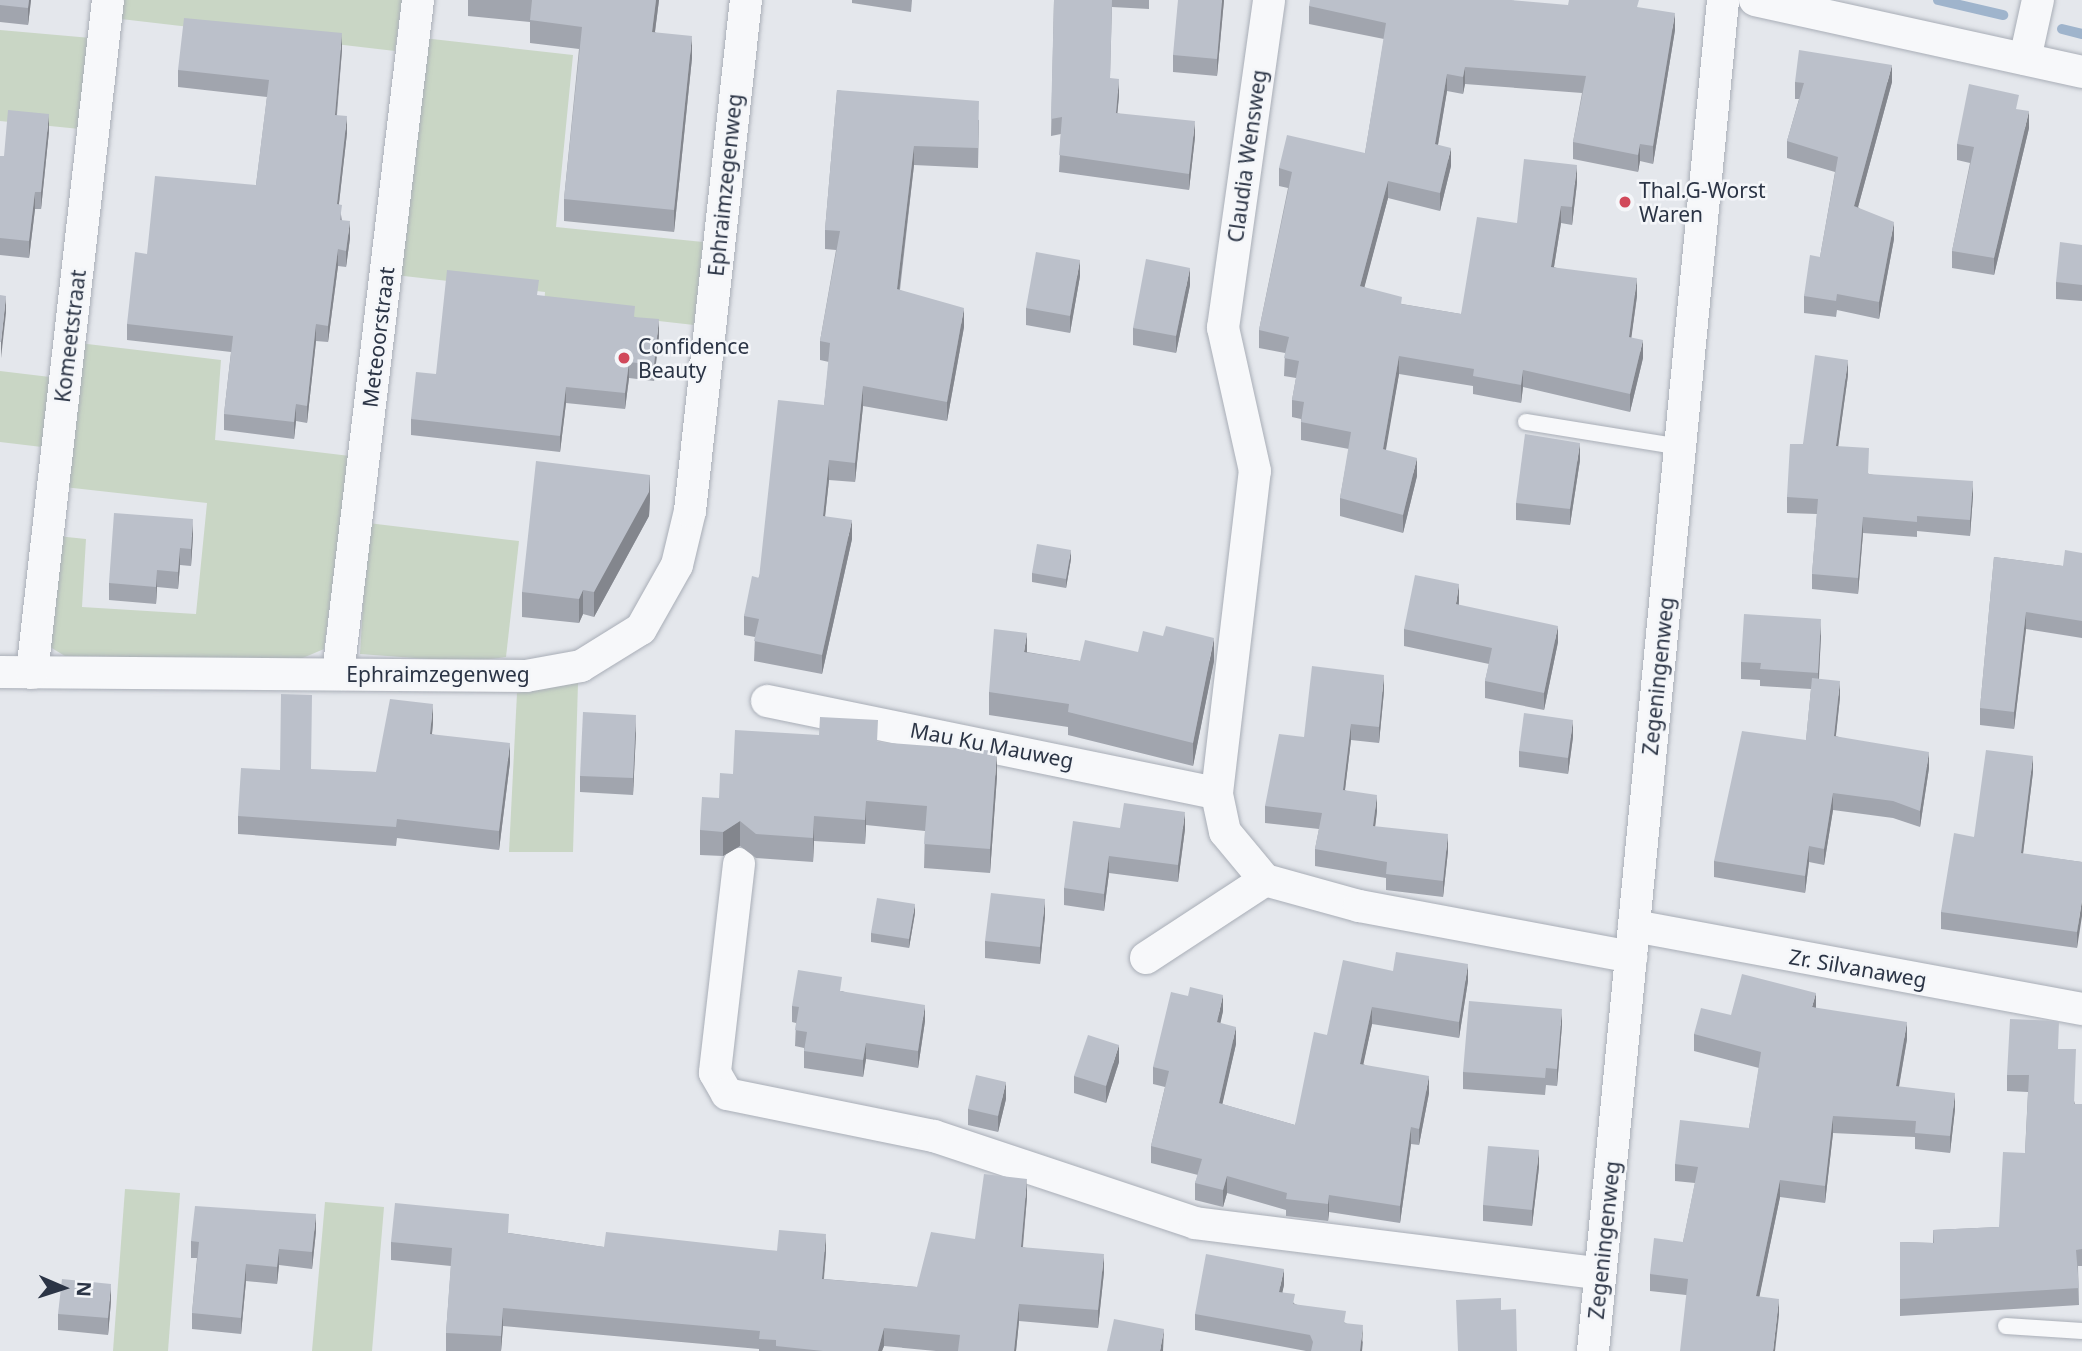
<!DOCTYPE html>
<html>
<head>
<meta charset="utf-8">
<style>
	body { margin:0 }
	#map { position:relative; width:2082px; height:1351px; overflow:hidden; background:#e4e7ec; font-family:"Noto Sans",sans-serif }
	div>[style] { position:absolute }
	.green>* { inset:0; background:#c9d6c5 }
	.stream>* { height:10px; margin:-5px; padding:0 5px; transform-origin:5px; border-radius:5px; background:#9fb4cc }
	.roads { filter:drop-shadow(0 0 2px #a9aeb7) drop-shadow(0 0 2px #a9aeb7) }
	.service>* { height:16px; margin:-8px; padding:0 8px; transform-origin:8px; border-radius:8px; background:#f7f8fa }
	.minor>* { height:32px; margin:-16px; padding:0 16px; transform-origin:16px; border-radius:16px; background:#f7f8fa }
	.wall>* { inset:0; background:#a1a5ae }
	.shaded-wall>* { inset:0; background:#83868d }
	.building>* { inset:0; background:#bbc0ca }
	.dots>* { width:19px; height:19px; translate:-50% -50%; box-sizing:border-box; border:4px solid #f4f6f9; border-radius:50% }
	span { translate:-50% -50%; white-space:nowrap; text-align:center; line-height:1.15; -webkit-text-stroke:5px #f4f6f9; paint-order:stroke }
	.street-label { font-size:21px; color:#2b3445 }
	.poi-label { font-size:21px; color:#2b3445 }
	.left { translate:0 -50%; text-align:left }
	.north { position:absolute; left:28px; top:1253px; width:70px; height:70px; -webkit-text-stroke:5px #f4f6f9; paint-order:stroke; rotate:93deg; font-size:19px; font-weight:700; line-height:28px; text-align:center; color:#2b3445 }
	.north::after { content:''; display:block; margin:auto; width:24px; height:32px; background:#2b3445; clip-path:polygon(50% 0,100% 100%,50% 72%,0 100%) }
</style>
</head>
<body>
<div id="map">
	<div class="green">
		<i style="clip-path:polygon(123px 0,402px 0,395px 51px,121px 19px)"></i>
		<i style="clip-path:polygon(0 30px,91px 38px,80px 129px,0 121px)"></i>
		<i style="clip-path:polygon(423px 38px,573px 55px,556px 227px,703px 242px,694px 325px,544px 308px,545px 292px,395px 275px)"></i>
		<i style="clip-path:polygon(79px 343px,221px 360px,215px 440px,350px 456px,324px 649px,298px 660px,65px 656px,45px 644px,57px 536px,86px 539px,82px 607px,196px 614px,207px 503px,64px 487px)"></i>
		<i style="clip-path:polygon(0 371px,50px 377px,42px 447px,0 442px)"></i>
		<i style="clip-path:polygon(368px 523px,519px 541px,506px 657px,469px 662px,360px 654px)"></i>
		<i style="clip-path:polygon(578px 683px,573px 852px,509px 852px,517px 693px)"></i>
		<i style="clip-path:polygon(125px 1189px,180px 1193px,168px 1351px,113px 1351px)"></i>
		<i style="clip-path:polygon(325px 1202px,384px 1207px,372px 1351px,312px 1351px)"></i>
	</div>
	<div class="stream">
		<i style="left:1938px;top:0;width:67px;rotate:13deg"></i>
		<i style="left:2062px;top:29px;width:21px;rotate:14deg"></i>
	</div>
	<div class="roads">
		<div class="service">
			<i style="left:1526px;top:422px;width:156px;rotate:9.2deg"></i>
			<i style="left:2006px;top:1326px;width:76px;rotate:3.8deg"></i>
		</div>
		<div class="minor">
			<i style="left:1755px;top:0;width:335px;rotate:12.4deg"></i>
			<i style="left:2025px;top:59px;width:60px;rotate:-77.6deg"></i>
			<i style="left:0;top:672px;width:526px;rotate:0.44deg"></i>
			<i style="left:526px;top:676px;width:56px;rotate:-10.3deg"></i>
			<i style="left:581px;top:666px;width:70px;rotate:-31.7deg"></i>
			<i style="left:641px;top:629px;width:73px;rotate:-60.6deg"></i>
			<i style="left:677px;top:565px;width:56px;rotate:-76.5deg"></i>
			<i style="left:690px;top:511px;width:514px;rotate:-83.75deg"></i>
			<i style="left:32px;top:673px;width:677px;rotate:-83.56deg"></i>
			<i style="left:338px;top:674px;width:679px;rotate:-83.23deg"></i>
			<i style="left:767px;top:701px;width:459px;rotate:11.6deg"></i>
			<i style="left:739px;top:864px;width:210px;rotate:96.6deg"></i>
			<i style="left:715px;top:1073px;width:24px;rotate:60deg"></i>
			<i style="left:727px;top:1094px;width:211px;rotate:11.5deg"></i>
			<i style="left:934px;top:1136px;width:275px;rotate:18.4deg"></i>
			<i style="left:1195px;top:1223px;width:405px;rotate:7.1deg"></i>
			<i style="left:1265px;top:880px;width:98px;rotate:15.5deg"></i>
			<i style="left:1359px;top:906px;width:277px;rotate:10.6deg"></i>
			<i style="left:1634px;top:926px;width:456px;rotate:10.5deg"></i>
			<i style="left:1146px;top:958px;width:142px;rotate:-33.2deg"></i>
			<i style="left:1265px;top:880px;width:62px;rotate:-129.8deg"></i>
			<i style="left:1225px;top:832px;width:40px;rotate:-102deg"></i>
			<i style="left:1217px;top:793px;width:324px;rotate:-83.3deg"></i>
			<i style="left:1255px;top:471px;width:147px;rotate:-102.6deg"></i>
			<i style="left:1223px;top:328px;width:331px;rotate:-82deg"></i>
			<i style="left:1593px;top:1351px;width:1357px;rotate:-84.5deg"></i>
		</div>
	</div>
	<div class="wall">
		<i style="clip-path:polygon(0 0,31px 0,28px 25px,0 22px)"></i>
		<i style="clip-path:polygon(468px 0,659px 0,655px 32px,692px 58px,674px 232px,564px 221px,564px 199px,579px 49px,530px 43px,530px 22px,468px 16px)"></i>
		<i style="clip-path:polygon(852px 0,912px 0,911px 12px,852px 3px)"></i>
		<i style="clip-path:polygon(1054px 0,1149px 0,1149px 9px,1112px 7px,1110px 78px,1119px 96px,1117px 113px,1195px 137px,1189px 190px,1059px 172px,1061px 134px,1051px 136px)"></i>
		<i style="clip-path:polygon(1224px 0,1217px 76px,1173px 72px,1173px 55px)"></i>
		<i style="clip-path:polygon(1568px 5px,1639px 8px,1675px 30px,1653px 164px,1640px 161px,1638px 172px,1573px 159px,1573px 142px,1582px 93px,1465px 84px,1463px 94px,1447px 91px,1438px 145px,1451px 166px,1440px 211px,1388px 198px,1364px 287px,1402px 304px,1461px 314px,1517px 223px,1577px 183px,1572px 225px,1561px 223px,1554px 267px,1637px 296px,1631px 338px,1643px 358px,1630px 412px,1523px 387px,1521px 403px,1473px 394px,1473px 386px,1399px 374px,1385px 450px,1417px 476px,1403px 533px,1340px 516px,1340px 498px,1349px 449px,1301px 440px,1301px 419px,1292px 417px,1292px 400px,1296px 378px,1284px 376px,1285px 353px,1259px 348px,1259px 330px,1288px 188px,1279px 186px,1279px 168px,1365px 153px,1384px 39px,1309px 24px,1309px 6px)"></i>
		<i style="clip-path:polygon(342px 50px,337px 115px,347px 133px,339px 204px,342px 220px,350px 238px,346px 267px,338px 266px,328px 342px,316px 341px,307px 423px,296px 421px,294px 439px,224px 430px,224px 414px,231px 352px,127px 340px,127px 324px,256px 185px,267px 97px,178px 87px,178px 70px)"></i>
		<i style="clip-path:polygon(1795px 82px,1892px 82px,1858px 207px,1894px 239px,1879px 319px,1837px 310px,1836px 317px,1804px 313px,1804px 296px,1820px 257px,1835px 172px,1787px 158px,1787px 141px,1799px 99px,1795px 99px)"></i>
		<i style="clip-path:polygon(837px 90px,979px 120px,978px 168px,914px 165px,900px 290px,964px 327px,947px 421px,863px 406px,855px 482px,829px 480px,825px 516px,852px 539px,822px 674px,754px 661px,755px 637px,744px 635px,744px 616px,824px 405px,829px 362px,820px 360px,820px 341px,836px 250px,825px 249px,825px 230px)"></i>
		<i style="clip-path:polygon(2029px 128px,1994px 275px,1952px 268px,1952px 251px,1970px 163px,1957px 160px,1957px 144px)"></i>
		<i style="clip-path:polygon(49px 131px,41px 209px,35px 209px,29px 258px,0 255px,0 156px,4px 156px)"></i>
		<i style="clip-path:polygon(2082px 245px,2082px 443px,2082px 301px,2056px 299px,2056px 282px)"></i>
		<i style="clip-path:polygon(1080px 276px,1070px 333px,1026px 325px,1026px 308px)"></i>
		<i style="clip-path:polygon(1190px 285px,1176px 353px,1133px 345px,1133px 328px)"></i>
		<i style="clip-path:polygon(539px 296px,635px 317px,659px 336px,654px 381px,629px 378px,625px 409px,566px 403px,560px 452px,411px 435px,411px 419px,436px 374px)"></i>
		<i style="clip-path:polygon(1848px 375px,1838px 446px,1869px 474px,1973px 496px,1970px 536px,1917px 531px,1917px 537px,1863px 533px,1858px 594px,1812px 589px,1812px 574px,1817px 514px,1787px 513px,1787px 497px,1803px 444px)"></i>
		<i style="clip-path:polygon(1580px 460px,1570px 525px,1516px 520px,1516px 503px)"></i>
		<i style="clip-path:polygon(650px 499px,649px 516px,594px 617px,583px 614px,579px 623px,522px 617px,522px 592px)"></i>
		<i style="clip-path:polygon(193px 536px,191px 566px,180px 565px,178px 589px,157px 587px,156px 604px,109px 600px,109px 583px)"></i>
		<i style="clip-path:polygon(2082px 553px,2082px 638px,2026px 629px,2014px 729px,1980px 725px,1980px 708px,1994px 557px,2063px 566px)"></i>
		<i style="clip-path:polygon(1071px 559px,1066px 588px,1032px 582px,1032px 573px)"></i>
		<i style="clip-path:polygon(1459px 601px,1459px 605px,1558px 642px,1544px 710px,1485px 698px,1485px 681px,1489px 664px,1404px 646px,1404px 629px)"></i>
		<i style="clip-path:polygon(1821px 635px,1819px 679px,1840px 697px,1836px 736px,1929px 768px,1920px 827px,1893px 818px,1833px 810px,1824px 865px,1809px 862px,1805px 893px,1714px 877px,1714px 861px,1806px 740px,1811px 689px,1760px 686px,1760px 680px,1741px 679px,1741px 662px)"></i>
		<i style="clip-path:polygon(1027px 652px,1080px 661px,1138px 652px,1214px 661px,1193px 766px,1068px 735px,1068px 727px,989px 715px,989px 692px)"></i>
		<i style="clip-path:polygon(1384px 691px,1379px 743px,1351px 740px,1345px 790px,1377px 811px,1375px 827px,1448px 851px,1443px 897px,1386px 890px,1386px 878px,1315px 866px,1315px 849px,1319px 829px,1265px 823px,1265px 806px,1304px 737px)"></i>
		<i style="clip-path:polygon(433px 723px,432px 734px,510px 762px,499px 850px,397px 838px,396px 846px,238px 834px,238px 816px,280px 770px,376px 772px)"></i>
		<i style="clip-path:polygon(636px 732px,633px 795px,580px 792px,580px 776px)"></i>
		<i style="clip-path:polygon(1573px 737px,1568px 774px,1519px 767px,1519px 751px)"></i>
		<i style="clip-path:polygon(878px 742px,997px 776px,990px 873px,924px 868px,925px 831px,866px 825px,865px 844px,814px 841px,813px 862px,756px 858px,740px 846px,723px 856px,700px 855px,700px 830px,733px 774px)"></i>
		<i style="clip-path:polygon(2033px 772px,2023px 854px,2082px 862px,2077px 948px,1941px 929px,1941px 912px,1974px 837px)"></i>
		<i style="clip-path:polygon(1120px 828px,1185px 829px,1178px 882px,1109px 873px,1104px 911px,1064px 905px,1064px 888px)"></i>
		<i style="clip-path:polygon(915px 913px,909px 948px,871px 942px,871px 933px)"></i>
		<i style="clip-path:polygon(1045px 916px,1040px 964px,985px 958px,985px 941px)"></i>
		<i style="clip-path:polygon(1393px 971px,1468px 981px,1459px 1038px,1372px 1024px,1363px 1064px,1429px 1093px,1419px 1145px,1411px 1144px,1400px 1223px,1329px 1212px,1328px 1221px,1286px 1216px,1286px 1210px,1227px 1193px,1223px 1207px,1195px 1200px,1195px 1183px,1198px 1175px,1151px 1163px,1151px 1146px,1165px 1087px,1153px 1084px,1153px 1067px,1223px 1011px,1220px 1023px,1236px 1044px,1222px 1104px,1295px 1125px,1327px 1035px)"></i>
		<i style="clip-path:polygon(842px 991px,925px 1021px,918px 1068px,866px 1059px,863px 1077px,804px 1068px,804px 1048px,795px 1046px,796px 1023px,792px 1022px,792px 1006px)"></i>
		<i style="clip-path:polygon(1816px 1008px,1907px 1039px,1899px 1087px,1955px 1109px,1950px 1153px,1915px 1149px,1915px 1137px,1833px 1133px,1825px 1203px,1780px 1197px,1759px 1297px,1779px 1315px,1686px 1295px,1650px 1291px,1650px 1274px,1683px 1242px,1695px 1183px,1675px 1181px,1675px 1164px,1749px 1128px,1759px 1068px,1694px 1051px,1694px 1034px,1731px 1015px)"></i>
		<i style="clip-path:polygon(1562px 1025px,1557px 1086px,1546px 1085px,1545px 1095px,1463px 1089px,1463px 1072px)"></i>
		<i style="clip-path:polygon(2059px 1049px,2075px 1104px,2082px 1104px,2082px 1266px,2078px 1266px,2079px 1305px,1900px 1316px,1900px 1242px,1933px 1243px,1933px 1230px,1999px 1227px,2025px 1153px,2028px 1092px,2007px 1091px,2007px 1075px)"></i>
		<i style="clip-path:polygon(1119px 1062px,1106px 1103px,1074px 1093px,1074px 1076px)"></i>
		<i style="clip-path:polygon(1006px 1099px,998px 1132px,968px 1125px,968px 1109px)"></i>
		<i style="clip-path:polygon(1539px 1167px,1532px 1226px,1483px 1221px,1483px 1205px)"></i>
		<i style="clip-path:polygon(1027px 1197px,1023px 1247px,1104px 1272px,1098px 1328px,1019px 1321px,1016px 1351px,936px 1351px,884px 1346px,882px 1351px,759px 1351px,759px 1349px,503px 1326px,501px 1351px,446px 1351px,446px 1333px,451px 1266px,391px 1260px,391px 1242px,509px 1233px,604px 1247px,826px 1252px,824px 1279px,917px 1287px)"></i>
		<i style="clip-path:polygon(316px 1231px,312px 1269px,279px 1265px,277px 1284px,246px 1281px,241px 1334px,192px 1329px,192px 1313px,197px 1258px,191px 1258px,191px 1241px)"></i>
		<i style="clip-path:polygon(1284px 1285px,1282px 1292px,1295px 1304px,1346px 1323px,1363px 1342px,1362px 1351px,1306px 1351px,1195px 1330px,1195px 1314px)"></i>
		<i style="clip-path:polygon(111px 1301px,108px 1335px,58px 1330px,58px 1314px)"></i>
	</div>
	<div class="shaded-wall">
		<i style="clip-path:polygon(29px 0,31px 0,28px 25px,28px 8px)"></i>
		<i style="clip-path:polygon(656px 0,659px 0,652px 54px,652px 32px)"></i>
		<i style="clip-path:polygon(1222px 0,1224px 0,1217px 76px,1217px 59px)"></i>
		<i style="clip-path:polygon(1675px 13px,1675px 30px,1653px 164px,1653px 146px)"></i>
		<i style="clip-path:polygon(342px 33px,342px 50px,335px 131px,335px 115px)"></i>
		<i style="clip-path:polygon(692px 36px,692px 58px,674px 232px,674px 210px)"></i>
		<i style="clip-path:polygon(1892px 65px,1892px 82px,1854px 222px,1854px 206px)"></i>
		<i style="clip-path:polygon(1465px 67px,1465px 84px,1463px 94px,1463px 77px)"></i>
		<i style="clip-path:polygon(1447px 74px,1447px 91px,1435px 162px,1435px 144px)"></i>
		<i style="clip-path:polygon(1119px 79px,1119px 96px,1116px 129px,1116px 113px)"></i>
		<i style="clip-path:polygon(2029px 111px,2029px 128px,1994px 275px,1994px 258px)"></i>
		<i style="clip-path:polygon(49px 114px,49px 131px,41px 209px,41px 192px)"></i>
		<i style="clip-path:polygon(347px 116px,347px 133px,337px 220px,337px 204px)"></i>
		<i style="clip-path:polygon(1195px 121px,1195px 137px,1189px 190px,1189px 174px)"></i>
		<i style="clip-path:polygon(1640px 144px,1640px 161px,1638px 172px,1638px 155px)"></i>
		<i style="clip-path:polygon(914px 146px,914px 165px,897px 308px,897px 289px)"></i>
		<i style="clip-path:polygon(1451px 148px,1451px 166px,1440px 211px,1440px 193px)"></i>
		<i style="clip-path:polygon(1577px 165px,1577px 183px,1572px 225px,1572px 207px)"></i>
		<i style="clip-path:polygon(1388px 181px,1388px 198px,1360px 304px,1360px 286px)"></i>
		<i style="clip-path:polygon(35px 192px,35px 209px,29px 258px,29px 241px)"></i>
		<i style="clip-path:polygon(1561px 206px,1561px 223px,1551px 285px,1551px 267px)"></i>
		<i style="clip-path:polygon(350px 221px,350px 238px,346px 267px,346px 251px)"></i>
		<i style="clip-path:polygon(1894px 222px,1894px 239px,1879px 319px,1879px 302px)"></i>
		<i style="clip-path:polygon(338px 249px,338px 266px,328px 342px,328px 326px)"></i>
		<i style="clip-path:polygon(1080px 260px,1080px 276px,1070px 333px,1070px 316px)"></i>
		<i style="clip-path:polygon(1190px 268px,1190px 285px,1176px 353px,1176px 336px)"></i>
		<i style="clip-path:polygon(1637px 278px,1637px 296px,1629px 355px,1629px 337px)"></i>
		<i style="clip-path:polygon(6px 296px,6px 313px,1px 358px,1px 342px)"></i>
		<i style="clip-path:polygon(964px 308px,964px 327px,947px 421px,947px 402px)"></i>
		<i style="clip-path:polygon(659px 319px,659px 336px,654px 381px,654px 365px)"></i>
		<i style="clip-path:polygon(316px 324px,316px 341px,307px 423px,307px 406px)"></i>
		<i style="clip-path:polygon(1643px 340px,1643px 358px,1630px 412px,1630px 394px)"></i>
		<i style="clip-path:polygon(1399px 356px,1399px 374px,1383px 467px,1383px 449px)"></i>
		<i style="clip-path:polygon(1848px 360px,1848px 375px,1836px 462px,1836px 446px)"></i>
		<i style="clip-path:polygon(629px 362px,629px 378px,625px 409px,625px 393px)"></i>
		<i style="clip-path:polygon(1523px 370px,1523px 387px,1521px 403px,1521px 385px)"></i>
		<i style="clip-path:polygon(863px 386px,863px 406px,855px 482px,855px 463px)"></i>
		<i style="clip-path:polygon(566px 387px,566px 403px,560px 452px,560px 436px)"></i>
		<i style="clip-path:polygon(296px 404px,296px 421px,294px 439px,294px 422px)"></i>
		<i style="clip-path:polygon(1580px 443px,1580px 460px,1570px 525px,1570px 509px)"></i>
		<i style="clip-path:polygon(1417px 458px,1417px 476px,1403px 533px,1403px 515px)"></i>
		<i style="clip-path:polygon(829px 460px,829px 480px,823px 535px,823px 516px)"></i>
		<i style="clip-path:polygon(650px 475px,650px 499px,649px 516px,594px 617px,594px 592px)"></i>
		<i style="clip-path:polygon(1973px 481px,1973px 496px,1970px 536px,1970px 520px)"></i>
		<i style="clip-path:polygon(1863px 517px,1863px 533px,1858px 594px,1858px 578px)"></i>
		<i style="clip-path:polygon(193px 519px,193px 536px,191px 566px,191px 549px)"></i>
		<i style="clip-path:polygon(852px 520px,852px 539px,822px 674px,822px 655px)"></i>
		<i style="clip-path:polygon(180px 548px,180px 565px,178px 589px,178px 572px)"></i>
		<i style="clip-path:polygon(1071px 550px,1071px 559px,1066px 588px,1066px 579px)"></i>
		<i style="clip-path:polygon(157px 570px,157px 587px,156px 604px,156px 587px)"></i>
		<i style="clip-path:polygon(1459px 584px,1459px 601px,1456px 621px,1456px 604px)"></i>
		<i style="clip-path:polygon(583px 590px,583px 614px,579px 623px,579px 599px)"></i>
		<i style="clip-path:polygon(2026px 612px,2026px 629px,2014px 729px,2014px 712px)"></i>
		<i style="clip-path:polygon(1821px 619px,1821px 635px,1818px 690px,1818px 673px)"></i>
		<i style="clip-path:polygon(1558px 626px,1558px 642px,1544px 710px,1544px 693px)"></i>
		<i style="clip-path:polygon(1027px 633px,1027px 656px,1024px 652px)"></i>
		<i style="clip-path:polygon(1214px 638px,1214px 661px,1193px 766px,1193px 743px)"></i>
		<i style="clip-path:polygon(1384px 675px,1384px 691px,1379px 743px,1379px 727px)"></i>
		<i style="clip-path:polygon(1840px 681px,1840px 697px,1834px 752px,1834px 736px)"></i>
		<i style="clip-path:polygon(433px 704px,433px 723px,430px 752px,430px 734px)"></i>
		<i style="clip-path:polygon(636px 715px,636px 732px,633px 795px,633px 778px)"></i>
		<i style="clip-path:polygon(1573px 720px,1573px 737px,1568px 774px,1568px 758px)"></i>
		<i style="clip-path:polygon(1351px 724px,1351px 740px,1343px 806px,1343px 790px)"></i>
		<i style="clip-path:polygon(510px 743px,510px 762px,499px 850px,499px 831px)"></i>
		<i style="clip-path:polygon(997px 751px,997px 776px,990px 873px,990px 849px)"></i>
		<i style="clip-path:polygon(1929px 752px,1929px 768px,1920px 827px,1920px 811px)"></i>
		<i style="clip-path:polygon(2033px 756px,2033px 772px,2021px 870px,2021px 853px)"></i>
		<i style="clip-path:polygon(1833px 793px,1833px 810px,1824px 865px,1824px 849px)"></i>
		<i style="clip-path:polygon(1377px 795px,1377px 811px,1373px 843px,1373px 826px)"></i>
		<i style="clip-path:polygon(866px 801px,866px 825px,865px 844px,865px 820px)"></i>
		<i style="clip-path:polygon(1185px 812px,1185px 829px,1178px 882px,1178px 865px)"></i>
		<i style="clip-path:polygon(814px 816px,814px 841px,813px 862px,813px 838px)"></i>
		<i style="clip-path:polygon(740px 821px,740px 846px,723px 856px,723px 832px)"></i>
		<i style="clip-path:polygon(1448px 834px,1448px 851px,1443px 897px,1443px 881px)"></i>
		<i style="clip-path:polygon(1809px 846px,1809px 862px,1805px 893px,1805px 876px)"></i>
		<i style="clip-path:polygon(1109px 856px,1109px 873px,1104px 911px,1104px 894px)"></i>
		<i style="clip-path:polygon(1045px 899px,1045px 916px,1040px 964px,1040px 947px)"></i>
		<i style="clip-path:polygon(2082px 900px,2082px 916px,2077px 948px,2077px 932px)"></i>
		<i style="clip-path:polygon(915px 904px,915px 913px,909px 948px,909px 939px)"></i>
		<i style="clip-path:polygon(1468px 964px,1468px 981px,1459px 1038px,1459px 1022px)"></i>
		<i style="clip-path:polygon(1816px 993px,1816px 1009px,1812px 1007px)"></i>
		<i style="clip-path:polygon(1223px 995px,1223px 1011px,1217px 1039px,1217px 1022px)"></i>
		<i style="clip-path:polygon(925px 1005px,925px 1021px,918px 1068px,918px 1051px)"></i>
		<i style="clip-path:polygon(1372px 1007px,1372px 1024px,1360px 1080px,1360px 1064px)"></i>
		<i style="clip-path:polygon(1562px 1009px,1562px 1025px,1557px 1086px,1557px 1069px)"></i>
		<i style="clip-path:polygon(1907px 1022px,1907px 1039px,1896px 1103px,1896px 1086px)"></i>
		<i style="clip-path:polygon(1236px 1027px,1236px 1044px,1219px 1119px,1219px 1103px)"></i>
		<i style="clip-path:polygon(866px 1043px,866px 1059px,863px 1077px,863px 1060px)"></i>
		<i style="clip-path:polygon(1119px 1045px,1119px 1062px,1106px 1103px,1106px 1086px)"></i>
		<i style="clip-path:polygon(1429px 1076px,1429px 1093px,1419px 1145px,1419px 1129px)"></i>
		<i style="clip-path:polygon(1006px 1082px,1006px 1099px,998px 1132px,998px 1116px)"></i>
		<i style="clip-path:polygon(1955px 1093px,1955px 1109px,1950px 1153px,1950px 1136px)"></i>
		<i style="clip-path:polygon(1833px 1116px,1833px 1133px,1825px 1203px,1825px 1186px)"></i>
		<i style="clip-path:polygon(1411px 1127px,1411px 1144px,1400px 1223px,1400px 1206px)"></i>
		<i style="clip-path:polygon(1539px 1150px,1539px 1167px,1532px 1226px,1532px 1210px)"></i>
		<i style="clip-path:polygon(1227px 1176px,1227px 1193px,1223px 1207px,1223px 1190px)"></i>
		<i style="clip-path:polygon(1027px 1179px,1027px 1197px,1021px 1264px,1021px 1247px)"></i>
		<i style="clip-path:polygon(1780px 1180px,1780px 1197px,1756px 1313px,1756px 1296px)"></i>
		<i style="clip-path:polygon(1329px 1195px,1329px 1212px,1328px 1221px,1328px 1204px)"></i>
		<i style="clip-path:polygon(316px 1214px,316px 1231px,312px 1269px,312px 1252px)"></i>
		<i style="clip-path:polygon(826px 1234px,826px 1252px,822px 1296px,822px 1279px)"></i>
		<i style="clip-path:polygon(279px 1249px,279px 1265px,277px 1284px,277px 1267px)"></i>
		<i style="clip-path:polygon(1104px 1254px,1104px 1272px,1098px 1328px,1098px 1310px)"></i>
		<i style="clip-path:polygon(246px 1264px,246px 1281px,241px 1334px,241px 1318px)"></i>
		<i style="clip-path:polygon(1284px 1269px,1284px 1285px,1279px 1308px,1279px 1292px)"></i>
		<i style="clip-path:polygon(111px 1284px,111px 1301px,108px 1335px,108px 1318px)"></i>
		<i style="clip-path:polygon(1779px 1299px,1779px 1315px,1775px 1351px,1773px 1351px)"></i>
		<i style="clip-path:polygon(1019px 1304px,1019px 1321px,1016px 1351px,1014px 1351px)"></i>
		<i style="clip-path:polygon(503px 1308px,503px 1326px,501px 1351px,501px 1336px)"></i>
		<i style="clip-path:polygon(1363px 1325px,1362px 1351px,1360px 1351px)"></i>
		<i style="clip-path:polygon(884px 1328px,884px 1346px,882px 1351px,878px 1351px)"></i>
		<i style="clip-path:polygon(1164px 1329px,1163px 1351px,1160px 1351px)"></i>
	</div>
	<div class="building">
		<i style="clip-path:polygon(0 0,29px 0,28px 8px,0 5px)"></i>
		<i style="clip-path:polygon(532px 0,656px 0,652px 32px,692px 36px,674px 210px,564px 199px,582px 27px,530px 20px)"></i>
		<i style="clip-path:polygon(1054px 0,1112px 0,1110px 78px,1119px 79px,1116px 113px,1195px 121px,1189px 174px,1059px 155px,1062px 117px,1051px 119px)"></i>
		<i style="clip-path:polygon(1178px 0,1222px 0,1217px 59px,1173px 55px)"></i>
		<i style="clip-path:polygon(1310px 0,1511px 0,1568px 5px,1569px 0,1639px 0,1637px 7px,1675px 13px,1653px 146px,1640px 144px,1638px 155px,1573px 142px,1586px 76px,1465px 67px,1463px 77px,1447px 74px,1435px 144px,1451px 148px,1440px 193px,1388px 181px,1360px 286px,1402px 297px,1401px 304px,1461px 314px,1477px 217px,1517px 223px,1524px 159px,1577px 165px,1572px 207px,1561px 206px,1551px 267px,1637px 278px,1629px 337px,1643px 340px,1630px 394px,1523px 370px,1521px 385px,1473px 376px,1474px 369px,1399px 356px,1383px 449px,1417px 458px,1403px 515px,1340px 498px,1351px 432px,1301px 422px,1304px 402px,1292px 400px,1299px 361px,1284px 358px,1289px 337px,1259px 330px,1292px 172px,1279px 168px,1287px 135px,1365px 153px,1386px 23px,1309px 6px)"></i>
		<i style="clip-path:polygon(184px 18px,342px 33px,335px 115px,347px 116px,337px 204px,342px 205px,340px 220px,350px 221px,346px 251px,338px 249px,328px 326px,316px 324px,307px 406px,296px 404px,294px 422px,224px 414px,233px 336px,127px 324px,135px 252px,147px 254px,155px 176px,256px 185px,269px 80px,178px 70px)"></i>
		<i style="clip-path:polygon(1799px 50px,1892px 65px,1854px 206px,1894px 222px,1879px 302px,1837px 294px,1836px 301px,1804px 296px,1810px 255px,1820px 257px,1838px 157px,1787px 141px,1804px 83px,1795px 82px)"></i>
		<i style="clip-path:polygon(1969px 84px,2019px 95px,2016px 109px,2029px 111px,1994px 258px,1952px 251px,1974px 147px,1957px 144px)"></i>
		<i style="clip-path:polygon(837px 90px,979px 101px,978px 148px,914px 146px,897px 289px,964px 308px,947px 402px,863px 386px,855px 463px,829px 460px,823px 516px,852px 520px,822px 655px,754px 641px,759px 619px,744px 616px,752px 576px,759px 578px,778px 400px,824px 405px,830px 343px,820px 341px,840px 231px,825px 230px)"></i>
		<i style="clip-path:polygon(8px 110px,49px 114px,41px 192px,35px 192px,29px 241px,0 238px,0 156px,4px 156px)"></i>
		<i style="clip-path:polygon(2060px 242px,2082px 245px,2082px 285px,2056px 282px)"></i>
		<i style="clip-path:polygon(1036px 252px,1080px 260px,1070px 316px,1026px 308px)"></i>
		<i style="clip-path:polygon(1146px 259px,1190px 268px,1176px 336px,1133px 328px)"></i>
		<i style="clip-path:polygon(447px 270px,539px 280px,537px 295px,635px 306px,634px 317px,659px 319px,654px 365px,629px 362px,625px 393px,566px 387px,560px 436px,411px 419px,416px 372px,436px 374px)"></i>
		<i style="clip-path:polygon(0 295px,6px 296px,1px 342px,0 342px)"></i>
		<i style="clip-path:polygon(1815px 355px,1848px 360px,1836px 446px,1869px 448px,1868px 474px,1973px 481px,1970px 520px,1917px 516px,1917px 522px,1863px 517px,1858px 578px,1812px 574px,1818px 499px,1787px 497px,1790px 444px,1803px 444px)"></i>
		<i style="clip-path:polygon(1525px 434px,1580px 443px,1570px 509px,1516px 503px)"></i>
		<i style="clip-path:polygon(536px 461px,650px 475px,649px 492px,594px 592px,583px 590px,579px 599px,522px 592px)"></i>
		<i style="clip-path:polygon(114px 513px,193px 519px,191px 549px,180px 548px,178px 572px,157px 570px,156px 587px,109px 583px)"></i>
		<i style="clip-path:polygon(1037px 544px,1071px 550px,1066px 579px,1032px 573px)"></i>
		<i style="clip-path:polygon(2065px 550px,2082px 553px,2082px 621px,2026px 612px,2014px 712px,1980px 708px,1994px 557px,2063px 566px)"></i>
		<i style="clip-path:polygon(1415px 575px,1459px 584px,1456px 604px,1558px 626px,1544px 693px,1485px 681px,1492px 648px,1404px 629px)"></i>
		<i style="clip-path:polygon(1744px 614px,1821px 619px,1818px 673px,1760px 669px,1761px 663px,1741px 662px)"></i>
		<i style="clip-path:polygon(1166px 626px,1214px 638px,1193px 743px,1068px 712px,1069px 704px,989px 692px,994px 629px,1027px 633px,1024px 652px,1080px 661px,1085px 640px,1138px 652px,1143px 631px,1163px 636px)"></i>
		<i style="clip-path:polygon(1312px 666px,1384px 675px,1379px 727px,1351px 724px,1343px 790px,1377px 795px,1373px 826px,1448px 834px,1443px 881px,1386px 874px,1387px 862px,1315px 849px,1322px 813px,1265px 806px,1279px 734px,1304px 737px)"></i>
		<i style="clip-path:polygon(1812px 678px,1840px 681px,1834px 736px,1929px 752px,1920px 811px,1893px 801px,1833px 793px,1824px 849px,1809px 846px,1805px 876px,1714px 861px,1742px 731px,1806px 740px)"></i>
		<i style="clip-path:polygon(281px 694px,312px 695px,311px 769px,376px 772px,390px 699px,433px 704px,430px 734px,510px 743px,499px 831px,397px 819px,396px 827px,238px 816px,241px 768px,280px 770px)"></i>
		<i style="clip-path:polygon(583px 712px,636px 715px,633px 778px,580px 776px)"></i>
		<i style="clip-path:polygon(1524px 713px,1573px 720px,1568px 758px,1519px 751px)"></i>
		<i style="clip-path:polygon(820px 717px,878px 720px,877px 742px,997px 751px,990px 849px,924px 844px,927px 806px,866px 801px,865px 820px,814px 816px,813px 838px,756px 834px,740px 821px,723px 832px,700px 830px,702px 797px,719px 798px,720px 773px,733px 774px,735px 730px,819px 735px)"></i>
		<i style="clip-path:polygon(1986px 750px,2033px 756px,2021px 853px,2082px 862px,2082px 900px,2077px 932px,1941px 912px,1954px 833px,1974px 837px)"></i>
		<i style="clip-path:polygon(1124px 803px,1185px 812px,1178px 865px,1109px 856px,1104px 894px,1064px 888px,1073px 821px,1120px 828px)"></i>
		<i style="clip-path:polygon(991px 893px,1045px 899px,1040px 947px,985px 941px)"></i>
		<i style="clip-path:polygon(877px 898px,915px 904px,909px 939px,871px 933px)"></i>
		<i style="clip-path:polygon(1396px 952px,1468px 964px,1459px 1022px,1372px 1007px,1360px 1064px,1429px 1076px,1419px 1129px,1411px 1127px,1400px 1206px,1329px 1195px,1328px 1204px,1286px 1199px,1287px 1193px,1227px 1176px,1223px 1190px,1195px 1183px,1202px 1159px,1151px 1146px,1169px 1071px,1153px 1067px,1171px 992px,1188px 996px,1190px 987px,1223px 995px,1217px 1022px,1236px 1027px,1219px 1103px,1295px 1125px,1314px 1032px,1327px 1035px,1343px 960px,1393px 971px)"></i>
		<i style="clip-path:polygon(798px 970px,842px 977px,840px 991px,925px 1005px,918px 1051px,866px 1043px,863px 1060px,804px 1051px,807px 1032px,795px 1030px,799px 1007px,792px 1006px)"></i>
		<i style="clip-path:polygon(1742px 974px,1816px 993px,1812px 1007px,1907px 1022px,1896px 1086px,1955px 1093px,1950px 1136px,1915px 1133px,1916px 1121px,1833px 1116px,1825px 1186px,1780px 1180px,1756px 1296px,1779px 1299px,1773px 1351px,1680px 1351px,1688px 1279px,1650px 1274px,1654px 1238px,1683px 1242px,1698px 1167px,1675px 1164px,1680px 1120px,1749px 1128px,1761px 1052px,1694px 1034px,1701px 1008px,1731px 1015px)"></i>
		<i style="clip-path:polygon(1469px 1001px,1562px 1009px,1557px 1069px,1546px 1068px,1545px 1078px,1463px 1072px)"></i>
		<i style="clip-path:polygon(2010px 1019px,2059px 1021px,2058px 1049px,2076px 1049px,2074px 1104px,2082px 1104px,2082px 1249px,2076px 1250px,2079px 1288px,1900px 1299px,1900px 1242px,1934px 1243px,1933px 1230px,1999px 1227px,2003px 1152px,2025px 1153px,2029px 1075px,2007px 1075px)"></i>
		<i style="clip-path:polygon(1088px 1035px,1119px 1045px,1106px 1086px,1074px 1076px)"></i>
		<i style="clip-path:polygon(976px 1075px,1006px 1082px,998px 1116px,968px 1109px)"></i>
		<i style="clip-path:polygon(1488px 1146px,1539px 1150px,1532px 1210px,1483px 1205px)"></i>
		<i style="clip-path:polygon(984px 1174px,1027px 1179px,1021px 1247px,1104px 1254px,1098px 1310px,1019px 1304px,1014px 1351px,958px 1351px,960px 1335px,884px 1328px,878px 1351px,823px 1351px,776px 1346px,776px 1340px,759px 1339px,760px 1331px,503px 1308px,501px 1336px,446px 1333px,452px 1248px,391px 1242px,395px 1203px,509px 1214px,508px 1233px,604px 1247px,606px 1232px,777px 1251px,779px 1230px,826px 1234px,822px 1279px,917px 1287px,931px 1232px,975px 1239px)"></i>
		<i style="clip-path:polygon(195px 1206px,316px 1214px,312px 1252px,279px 1249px,277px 1267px,246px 1264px,241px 1318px,192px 1313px,199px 1242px,191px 1241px)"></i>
		<i style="clip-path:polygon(1206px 1254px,1284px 1269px,1279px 1292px,1295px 1294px,1293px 1304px,1346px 1311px,1344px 1323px,1363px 1325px,1360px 1351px,1311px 1351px,1313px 1342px,1310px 1335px,1195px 1314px)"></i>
		<i style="clip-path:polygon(62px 1279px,111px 1284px,108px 1318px,58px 1314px)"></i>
		<i style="clip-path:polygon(1501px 1298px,1501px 1310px,1516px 1309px,1517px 1351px,1458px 1351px,1456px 1300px)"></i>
		<i style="clip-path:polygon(1114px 1319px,1164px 1329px,1160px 1351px,1107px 1351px)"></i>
	</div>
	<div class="dots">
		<i style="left:1625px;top:202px;background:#d1495b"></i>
		<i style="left:624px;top:358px;background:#d1495b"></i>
	</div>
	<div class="street-label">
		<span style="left:1247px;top:156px;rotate:-82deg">Claudia Wensweg</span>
		<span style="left:725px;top:185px;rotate:-84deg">Ephraimzegenweg</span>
		<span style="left:70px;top:336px;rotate:-83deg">Komeetstraat</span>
		<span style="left:378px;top:337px;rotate:-83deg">Meteoorstraat</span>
		<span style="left:438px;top:674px">Ephraimzegenweg</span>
		<span style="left:1658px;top:676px;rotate:-84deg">Zegeningenweg</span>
		<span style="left:992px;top:745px;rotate:11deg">Mau Ku Mauweg</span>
		<span style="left:1858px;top:968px;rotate:10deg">Zr. Silvanaweg</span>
		<span style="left:1604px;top:1240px;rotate:-84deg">Zegeningenweg</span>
	</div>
	<div class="poi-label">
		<span class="left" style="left:1639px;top:202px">Thal.G-Worst<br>Waren</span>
		<span class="left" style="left:638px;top:358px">Confidence<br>Beauty</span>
	</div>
	<div class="north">N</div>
</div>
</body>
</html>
